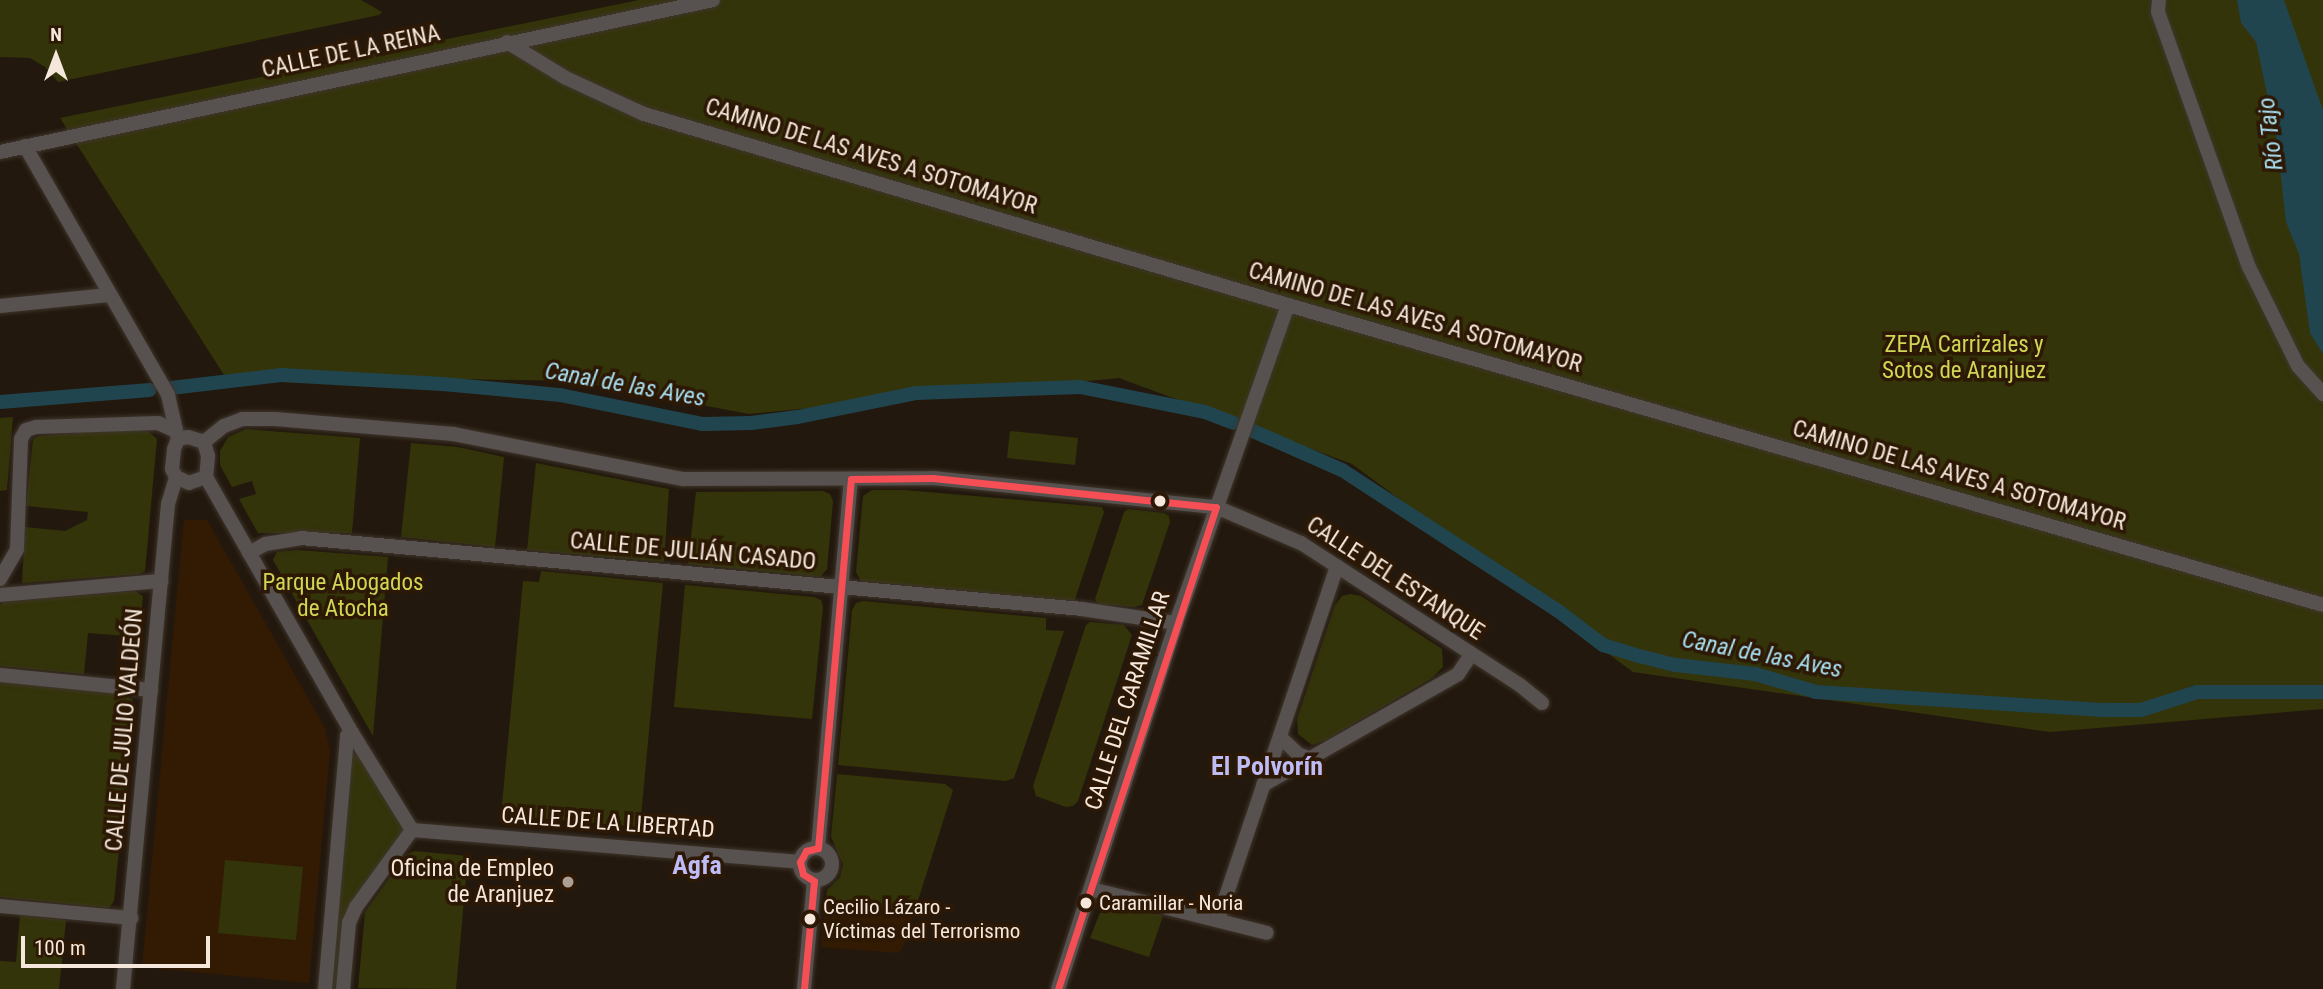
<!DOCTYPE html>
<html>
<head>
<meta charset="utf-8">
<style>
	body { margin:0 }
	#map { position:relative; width:2323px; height:989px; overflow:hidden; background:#23180d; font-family:"Roboto Condensed",sans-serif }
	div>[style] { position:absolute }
	.built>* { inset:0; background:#331b03 }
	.green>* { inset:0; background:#333409 }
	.water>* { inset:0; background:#21454f }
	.canal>* { height:14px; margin:-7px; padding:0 7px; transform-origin:7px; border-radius:7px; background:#21454f }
	.roads { filter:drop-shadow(0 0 2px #3f352c) drop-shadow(0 0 2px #3f352c) }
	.minor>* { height:14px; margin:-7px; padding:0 7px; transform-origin:7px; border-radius:7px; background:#57514f }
	.minor>.ring { margin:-7px; padding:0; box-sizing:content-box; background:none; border:14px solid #57514f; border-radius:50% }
	.bus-1>* { height:7px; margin:-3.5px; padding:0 3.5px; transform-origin:3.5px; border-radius:3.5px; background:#f64e55 }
	.dots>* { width:19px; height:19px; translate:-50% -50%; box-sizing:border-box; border:4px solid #2c1804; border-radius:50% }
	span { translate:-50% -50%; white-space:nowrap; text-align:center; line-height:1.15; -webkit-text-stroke:7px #2c1804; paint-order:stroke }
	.bus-label { font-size:21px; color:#f5e7db }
	.left { translate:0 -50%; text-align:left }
	.street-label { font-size:23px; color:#f5e7db }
	.park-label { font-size:23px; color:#d0d754 }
	.poi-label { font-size:23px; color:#f5e7db }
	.right { translate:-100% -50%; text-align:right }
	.water-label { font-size:24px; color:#a9dff2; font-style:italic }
	.quarter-label { font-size:26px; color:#bfbbf5; font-weight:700 }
	.north { position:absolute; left:21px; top:21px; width:70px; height:70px; -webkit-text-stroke:5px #2c1804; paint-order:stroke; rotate:0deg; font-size:19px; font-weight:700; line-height:28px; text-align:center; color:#f5e7db }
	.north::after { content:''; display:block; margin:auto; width:24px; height:32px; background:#f5e7db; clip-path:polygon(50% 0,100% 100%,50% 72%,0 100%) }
	.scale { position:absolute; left:21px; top:936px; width:189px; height:32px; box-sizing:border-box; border:4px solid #f5e7db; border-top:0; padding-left:9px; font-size:21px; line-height:24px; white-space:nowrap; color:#f5e7db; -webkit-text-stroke:5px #2c1804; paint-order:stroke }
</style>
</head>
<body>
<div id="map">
	<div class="built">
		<i style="clip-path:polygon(184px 520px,207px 520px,325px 728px,330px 750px,309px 983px,142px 967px)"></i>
		<i style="clip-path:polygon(825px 905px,914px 913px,903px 947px,898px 953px,821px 947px)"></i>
	</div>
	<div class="green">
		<i style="clip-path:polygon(0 0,361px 0,382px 12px,379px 15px,58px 82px,45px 67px,30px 58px,0 57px)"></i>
		<i style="clip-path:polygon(639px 0,2323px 0,2323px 709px,2050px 732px,1633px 672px,1352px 464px,1119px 378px,749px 414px,574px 381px,224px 375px,60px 118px)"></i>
		<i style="clip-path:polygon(13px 417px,7px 490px,0 491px,0 418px)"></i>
		<i style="clip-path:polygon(246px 429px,360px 438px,352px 533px,258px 533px,239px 499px,256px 494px,252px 481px,232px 487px,220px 465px,220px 451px,228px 437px)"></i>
		<i style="clip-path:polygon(117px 430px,148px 431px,157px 439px,145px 571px,139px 574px,22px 583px,25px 527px,65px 531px,87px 520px,88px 512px,26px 506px,33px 439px,39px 436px)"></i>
		<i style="clip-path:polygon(1010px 431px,1078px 438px,1075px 465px,1007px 458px)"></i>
		<i style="clip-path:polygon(411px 443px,458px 447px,504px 457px,495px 547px,401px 537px)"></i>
		<i style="clip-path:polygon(536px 463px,669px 489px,664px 562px,527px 550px)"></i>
		<i style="clip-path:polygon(905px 490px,1102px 507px,1104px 512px,1075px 599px,1073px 601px,861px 581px,856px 572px,863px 496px,872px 490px)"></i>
		<i style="clip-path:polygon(823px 491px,830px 494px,833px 501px,827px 569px,820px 577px,688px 564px,696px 492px)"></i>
		<i style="clip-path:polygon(1128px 509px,1164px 513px,1169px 516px,1170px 522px,1142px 605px,1134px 607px,1098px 604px,1095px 599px,1124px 512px)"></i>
		<i style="clip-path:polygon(298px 550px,388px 557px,373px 736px,273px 560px,277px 552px)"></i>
		<i style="clip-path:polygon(541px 571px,663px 583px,640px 827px,501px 815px,523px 581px,539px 582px)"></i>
		<i style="clip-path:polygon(685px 585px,814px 597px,821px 600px,823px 607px,812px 719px,674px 707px)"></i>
		<i style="clip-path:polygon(135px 591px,143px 596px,139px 637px,88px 633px,84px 674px,0 666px,0 605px,3px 602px)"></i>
		<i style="clip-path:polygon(1351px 594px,1361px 596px,1442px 649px,1443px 667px,1432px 678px,1326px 740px,1312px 745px,1298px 734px,1297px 719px,1335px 605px,1342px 596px)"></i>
		<i style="clip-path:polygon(863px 601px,1046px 618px,1046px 630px,1064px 631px,1014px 778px,1006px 781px,838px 765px,852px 610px,856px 603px)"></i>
		<i style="clip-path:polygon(1090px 622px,1124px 625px,1132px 635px,1078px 801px,1073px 806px,1066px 807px,1036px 796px,1033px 786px,1086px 625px)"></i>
		<i style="clip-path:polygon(0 682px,123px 694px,133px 700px,114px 901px,109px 908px,0 897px)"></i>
		<i style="clip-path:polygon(360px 752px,404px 830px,355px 899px,338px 989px,330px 989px,352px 755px)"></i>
		<i style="clip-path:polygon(837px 774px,945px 784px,953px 790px,914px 913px,825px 905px,827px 890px,840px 877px,843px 864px,831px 837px)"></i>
		<i style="clip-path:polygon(414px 851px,468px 856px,456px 989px,358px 988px,365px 912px,406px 855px)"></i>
		<i style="clip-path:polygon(225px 860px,303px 867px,296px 940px,218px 933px)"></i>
		<i style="clip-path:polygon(1119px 905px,1163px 916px,1149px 957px,1090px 938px,1100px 913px,1110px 907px)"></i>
		<i style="clip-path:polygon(20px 915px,66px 920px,59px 989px,0 989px,0 961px,16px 962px)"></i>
	</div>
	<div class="water">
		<i style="clip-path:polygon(2237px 0,2284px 0,2323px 110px,2323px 354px,2310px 333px,2299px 254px,2286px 222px,2277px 141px,2256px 42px,2241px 23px)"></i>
	</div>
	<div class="canal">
		<i style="left:171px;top:388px;width:111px;rotate:-6.7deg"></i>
		<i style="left:281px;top:375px;width:162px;rotate:3.2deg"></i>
		<i style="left:443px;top:384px;width:118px;rotate:5.4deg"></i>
		<i style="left:560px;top:395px;width:146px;rotate:11.5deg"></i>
		<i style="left:703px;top:424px;width:48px;rotate:-1.2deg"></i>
		<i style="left:751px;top:423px;width:47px;rotate:-7.3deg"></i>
		<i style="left:798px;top:417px;width:120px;rotate:-11.5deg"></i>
		<i style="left:916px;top:393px;width:164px;rotate:-2.1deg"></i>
		<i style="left:1080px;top:387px;width:127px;rotate:11.3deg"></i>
		<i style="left:1205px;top:412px;width:30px;rotate:21deg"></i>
		<i style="left:0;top:402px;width:150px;rotate:-4.6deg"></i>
		<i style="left:1253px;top:431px;width:97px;rotate:23.7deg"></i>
		<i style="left:1342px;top:470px;width:257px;rotate:33.1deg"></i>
		<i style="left:1557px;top:610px;width:58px;rotate:37.3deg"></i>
		<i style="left:1603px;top:645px;width:38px;rotate:17deg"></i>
		<i style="left:1639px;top:656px;width:38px;rotate:14deg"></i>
		<i style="left:1676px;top:665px;width:80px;rotate:6.5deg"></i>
		<i style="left:1755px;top:674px;width:64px;rotate:16.4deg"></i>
		<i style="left:1816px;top:692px;width:291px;rotate:3.6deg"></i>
		<i style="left:2106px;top:710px;width:35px"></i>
		<i style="left:2141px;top:710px;width:59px;rotate:-17.8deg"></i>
		<i style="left:2197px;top:692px;width:126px"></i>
	</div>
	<div class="roads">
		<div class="minor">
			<i style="left:2159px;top:0;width:12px;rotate:95deg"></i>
			<i style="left:2158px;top:12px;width:271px;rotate:70.4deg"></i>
			<i style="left:2249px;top:267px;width:110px;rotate:63.7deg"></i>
			<i style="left:2298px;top:366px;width:38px;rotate:48deg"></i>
			<i style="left:507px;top:42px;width:69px;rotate:31.4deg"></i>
			<i style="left:566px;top:78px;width:86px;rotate:24.8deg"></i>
			<i style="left:644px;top:114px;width:672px;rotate:16.52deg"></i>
			<i style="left:1288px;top:305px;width:1078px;rotate:16.16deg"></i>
			<i style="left:25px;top:146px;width:287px;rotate:60.1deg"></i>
			<i style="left:168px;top:395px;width:45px;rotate:77.2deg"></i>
			<i style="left:0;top:152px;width:729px;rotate:-12.03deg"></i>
			<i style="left:0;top:306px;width:109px;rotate:-5.8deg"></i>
			<i style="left:188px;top:437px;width:17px;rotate:17deg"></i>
			<i style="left:204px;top:442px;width:15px;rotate:74deg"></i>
			<i style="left:208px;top:456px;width:21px;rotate:95deg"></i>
			<i style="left:206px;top:477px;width:18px;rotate:161deg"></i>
			<i style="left:189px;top:483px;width:14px;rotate:-155deg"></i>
			<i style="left:176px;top:477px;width:9px;rotate:-117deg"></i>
			<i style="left:172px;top:469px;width:20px;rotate:-84deg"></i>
			<i style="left:174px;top:449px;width:11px;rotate:-68deg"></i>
			<i style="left:178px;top:439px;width:10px;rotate:-11deg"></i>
			<i style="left:204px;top:442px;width:26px;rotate:-39deg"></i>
			<i style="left:224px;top:426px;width:19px;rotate:-21deg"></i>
			<i style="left:242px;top:419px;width:33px"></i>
			<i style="left:275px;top:419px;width:179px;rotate:4.8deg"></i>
			<i style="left:453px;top:434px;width:234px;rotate:11.1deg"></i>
			<i style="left:683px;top:479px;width:250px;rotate:-0.2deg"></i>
			<i style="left:933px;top:478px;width:284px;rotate:5.9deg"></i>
			<i style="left:1216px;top:507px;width:92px;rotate:23deg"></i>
			<i style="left:1301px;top:543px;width:262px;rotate:33deg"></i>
			<i style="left:1521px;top:686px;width:27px;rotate:39deg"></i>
			<i style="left:206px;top:477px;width:289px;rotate:60.3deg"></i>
			<i style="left:349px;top:728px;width:120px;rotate:58.3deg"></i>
			<i style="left:412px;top:830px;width:95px;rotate:126deg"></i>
			<i style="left:356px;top:907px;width:17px;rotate:114deg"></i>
			<i style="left:349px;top:923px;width:66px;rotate:95.2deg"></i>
			<i style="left:249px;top:553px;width:18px;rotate:-29deg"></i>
			<i style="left:265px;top:544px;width:36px;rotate:-9deg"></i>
			<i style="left:301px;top:538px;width:784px;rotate:5.19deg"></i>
			<i style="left:1082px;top:609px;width:95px;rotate:8.5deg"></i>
			<i style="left:0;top:579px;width:34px;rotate:-60deg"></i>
			<i style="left:17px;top:549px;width:110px;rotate:-87.9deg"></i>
			<i style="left:21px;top:439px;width:10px;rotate:-61deg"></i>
			<i style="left:26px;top:430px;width:10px;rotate:-17deg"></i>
			<i style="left:36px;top:427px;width:122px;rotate:-1.9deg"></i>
			<i style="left:158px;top:423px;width:20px;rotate:24deg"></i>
			<i style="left:0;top:595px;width:162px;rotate:-5deg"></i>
			<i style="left:0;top:675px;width:152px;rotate:5.7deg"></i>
			<i style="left:1280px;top:737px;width:25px;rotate:43deg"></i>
			<i style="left:1298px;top:754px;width:14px;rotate:21deg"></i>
			<i style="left:1263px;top:785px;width:224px;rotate:-29.6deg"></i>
			<i style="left:1458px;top:674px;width:23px;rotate:-56deg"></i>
			<i style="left:412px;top:830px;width:389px;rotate:4.7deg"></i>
			<i class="ring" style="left:800px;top:848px;width:18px;height:18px"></i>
			<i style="left:818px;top:848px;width:370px;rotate:-84.9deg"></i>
			<i style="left:1091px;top:889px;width:181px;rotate:14deg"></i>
			<i style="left:0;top:906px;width:132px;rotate:5.2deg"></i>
			<i style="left:1218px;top:920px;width:373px;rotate:-71.4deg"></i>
			<i style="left:123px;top:989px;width:487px;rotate:-84.7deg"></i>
			<i style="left:168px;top:504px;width:28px;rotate:-73deg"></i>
			<i style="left:325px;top:989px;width:254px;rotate:-85deg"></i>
			<i style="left:347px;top:736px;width:6px;rotate:-31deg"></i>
			<i style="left:804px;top:989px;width:108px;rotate:-84.7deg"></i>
			<i style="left:1058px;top:989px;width:385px;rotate:-72.1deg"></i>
			<i style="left:1176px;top:623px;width:337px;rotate:-70.6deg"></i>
		</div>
	</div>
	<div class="bus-1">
		<i style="left:804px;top:989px;width:108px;rotate:-84.7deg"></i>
		<i style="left:814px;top:881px;width:13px;rotate:-148deg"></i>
		<i style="left:803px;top:874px;width:12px;rotate:-104deg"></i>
		<i style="left:800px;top:862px;width:13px;rotate:-61deg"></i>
		<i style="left:806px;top:851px;width:12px;rotate:-14deg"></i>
		<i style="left:818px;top:848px;width:370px;rotate:-84.9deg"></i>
		<i style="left:851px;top:479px;width:82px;rotate:-0.7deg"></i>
		<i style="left:933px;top:478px;width:284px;rotate:5.9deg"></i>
		<i style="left:1216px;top:507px;width:507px;rotate:108.15deg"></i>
	</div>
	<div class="dots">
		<i style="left:1160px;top:501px;background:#f5e7db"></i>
		<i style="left:568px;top:882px;background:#ac9f93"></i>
		<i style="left:1086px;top:903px;background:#f5e7db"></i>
		<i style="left:810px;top:919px;background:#f5e7db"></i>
	</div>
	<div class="bus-label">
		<span class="left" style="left:1099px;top:903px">Caramillar - Noria</span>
		<span class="left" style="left:823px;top:919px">Cecilio Lázaro -<br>Víctimas del Terrorismo</span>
	</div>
	<div class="street-label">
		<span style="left:351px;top:52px;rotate:-12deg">CALLE DE LA REINA</span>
		<span style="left:871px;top:157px;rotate:17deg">CAMINO DE LAS AVES A SOTOMAYOR</span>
		<span style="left:1415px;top:318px;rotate:16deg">CAMINO DE LAS AVES A SOTOMAYOR</span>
		<span style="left:1959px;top:476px;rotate:16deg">CAMINO DE LAS AVES A SOTOMAYOR</span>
		<span style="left:693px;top:552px;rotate:5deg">CALLE DE JULIÁN CASADO</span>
		<span style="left:1395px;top:579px;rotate:33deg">CALLE DEL ESTANQUE</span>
		<span style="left:1128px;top:701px;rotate:-72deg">CALLE DEL CARAMILLAR</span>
		<span style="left:125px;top:730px;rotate:-85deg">CALLE DE JULIO VALDEÓN</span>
		<span style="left:608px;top:823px;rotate:4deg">CALLE DE LA LIBERTAD</span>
	</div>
	<div class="park-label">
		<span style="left:1964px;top:358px">ZEPA Carrizales y<br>Sotos de Aranjuez</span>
		<span style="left:343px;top:596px">Parque Abogados<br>de Atocha</span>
	</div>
	<div class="poi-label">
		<span class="right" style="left:554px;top:882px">Oficina de Empleo<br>de Aranjuez</span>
	</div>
	<div class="water-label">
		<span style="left:2271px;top:134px;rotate:-97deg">Río Tajo</span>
		<span style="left:625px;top:385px;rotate:10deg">Canal de las Aves</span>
		<span style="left:1762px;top:655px;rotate:11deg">Canal de las Aves</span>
	</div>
	<div class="quarter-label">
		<span style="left:1267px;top:767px">El Polvorín</span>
		<span style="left:697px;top:866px">Agfa</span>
	</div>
	<div class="north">N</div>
	<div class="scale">100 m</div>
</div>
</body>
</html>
